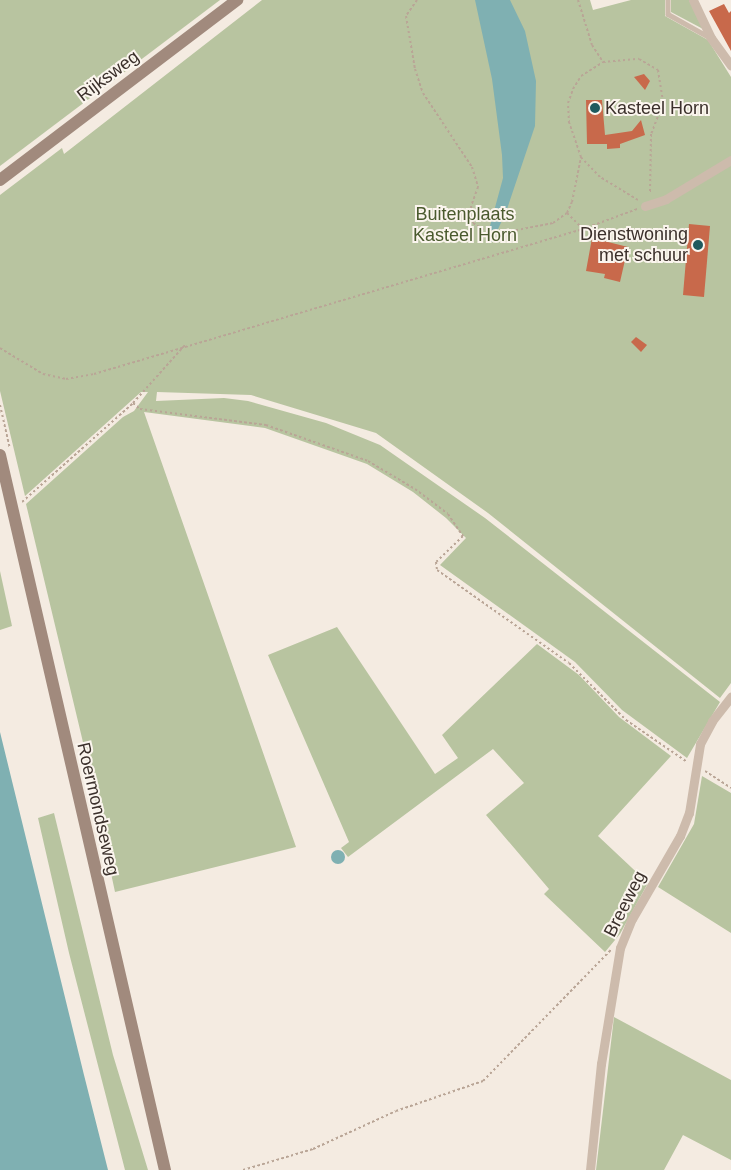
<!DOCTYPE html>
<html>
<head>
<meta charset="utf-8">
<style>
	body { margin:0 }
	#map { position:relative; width:731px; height:1170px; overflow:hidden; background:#f4ebe1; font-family:Helvetica,sans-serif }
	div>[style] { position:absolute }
	.green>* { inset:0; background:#b8c4a0 }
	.water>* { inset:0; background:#7fb0b2 }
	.round { border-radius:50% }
	.building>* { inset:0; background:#c8694b }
	.path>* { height:2px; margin-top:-1px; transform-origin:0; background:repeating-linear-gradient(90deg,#b9a596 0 2.5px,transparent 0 5px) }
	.service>* { height:4.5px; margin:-2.25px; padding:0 2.25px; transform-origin:2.25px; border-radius:2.25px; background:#cdbbac }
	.minor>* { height:9px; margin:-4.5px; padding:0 4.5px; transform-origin:4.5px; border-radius:4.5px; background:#cdbbac }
	.secondary>* { height:12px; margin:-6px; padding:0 6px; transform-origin:6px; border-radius:6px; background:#a18a7d }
	.dots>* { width:14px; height:14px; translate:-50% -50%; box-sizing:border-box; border:2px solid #fbf5ee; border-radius:50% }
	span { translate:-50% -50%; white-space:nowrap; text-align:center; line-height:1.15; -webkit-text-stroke:4px #fbf5ee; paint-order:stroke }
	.street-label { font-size:18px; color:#3b302b }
	.poi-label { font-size:18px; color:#3b302b }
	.left { translate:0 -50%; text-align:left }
	.right { translate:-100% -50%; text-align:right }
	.park-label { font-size:18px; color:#4a5a2e }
</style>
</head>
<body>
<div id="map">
	<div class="green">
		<i style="clip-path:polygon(0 0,220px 0,0 166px)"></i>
		<i style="clip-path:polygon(262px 0,590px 0,593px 10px,631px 0,665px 0,665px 16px,708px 40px,731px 77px,731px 683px,720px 698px,488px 513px,376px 433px,251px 395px,157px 392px,156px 401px,224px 398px,248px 401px,326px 423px,380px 445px,485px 518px,720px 702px,687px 758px,622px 710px,575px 662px,440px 565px,466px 538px,446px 518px,413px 492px,367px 464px,265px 428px,144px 412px,296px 847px,115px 892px,82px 738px,26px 504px,123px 417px,134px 411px,148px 392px,141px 392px,25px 496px,0 391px,0 195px,62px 148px,64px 154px)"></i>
		<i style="clip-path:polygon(671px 0,689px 0,703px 29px,671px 12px)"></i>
		<i style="clip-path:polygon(0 571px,12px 626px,0 630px)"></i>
		<i style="clip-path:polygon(337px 627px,435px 774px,458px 758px,442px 735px,537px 644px,579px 675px,619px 717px,671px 756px,598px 836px,648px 883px,620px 934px,605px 952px,544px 894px,549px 889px,486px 815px,524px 783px,493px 749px,348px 857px,341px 848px,349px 842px,268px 655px)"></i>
		<i style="clip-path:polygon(702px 776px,731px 793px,731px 933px,658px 887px,694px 824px)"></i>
		<i style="clip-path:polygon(54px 813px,113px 1055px,148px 1170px,125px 1170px,69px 953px,38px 818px)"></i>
		<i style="clip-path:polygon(614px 1017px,731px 1080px,731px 1160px,683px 1135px,664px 1170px,596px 1170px)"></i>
	</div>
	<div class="water">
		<i style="clip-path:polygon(475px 0,510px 0,525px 31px,536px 81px,535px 126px,506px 212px,492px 242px,489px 242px,490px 226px,503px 178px,502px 155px,492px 79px)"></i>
		<i style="clip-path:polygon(0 732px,84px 1075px,108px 1170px,0 1170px)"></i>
		<i class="round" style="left:331px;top:850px;width:14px;height:14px"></i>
	</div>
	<div class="building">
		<i style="clip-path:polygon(724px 4px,729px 13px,731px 11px,731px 51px,709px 11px)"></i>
		<i style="clip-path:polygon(644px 74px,650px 81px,645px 90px,634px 77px)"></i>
		<i style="clip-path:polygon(586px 100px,602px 100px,605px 135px,632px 131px,641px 120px,645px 135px,620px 144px,620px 148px,607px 149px,607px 144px,587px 144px)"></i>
		<i style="clip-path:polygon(689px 224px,710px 226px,704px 297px,683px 295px)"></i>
		<i style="clip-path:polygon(592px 238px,628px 247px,620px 282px,604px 278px,605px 274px,586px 271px)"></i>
		<i style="clip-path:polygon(636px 337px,647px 345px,641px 352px,631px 342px)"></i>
	</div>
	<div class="path">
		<i style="left:417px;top:0;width:19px;rotate:125deg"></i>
		<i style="left:406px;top:16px;width:54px;rotate:80.4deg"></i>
		<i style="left:415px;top:69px;width:25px;rotate:72deg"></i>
		<i style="left:423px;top:93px;width:89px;rotate:56.5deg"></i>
		<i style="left:472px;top:167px;width:21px;rotate:73deg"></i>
		<i style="left:478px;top:187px;width:20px;rotate:110deg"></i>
		<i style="left:471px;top:206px;width:17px;rotate:83deg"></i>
		<i style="left:473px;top:223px;width:15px;rotate:32deg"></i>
		<i style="left:486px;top:231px;width:15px;rotate:8deg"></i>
		<i style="left:501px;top:233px;width:53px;rotate:-10.9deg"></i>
		<i style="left:553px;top:223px;width:17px;rotate:-36deg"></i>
		<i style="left:567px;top:213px;width:12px;rotate:-66deg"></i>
		<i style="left:572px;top:202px;width:46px;rotate:-78.7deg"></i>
		<i style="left:578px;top:0;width:47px;rotate:72.7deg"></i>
		<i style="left:592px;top:45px;width:20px;rotate:57deg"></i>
		<i style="left:638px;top:200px;width:44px;rotate:-148.8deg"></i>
		<i style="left:600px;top:177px;width:28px;rotate:-134deg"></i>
		<i style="left:581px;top:157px;width:36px;rotate:-109deg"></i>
		<i style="left:569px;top:123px;width:20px;rotate:-93deg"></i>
		<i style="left:568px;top:103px;width:15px;rotate:-70deg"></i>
		<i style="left:573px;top:89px;width:15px;rotate:-58deg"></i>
		<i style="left:581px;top:76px;width:26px;rotate:-32deg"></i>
		<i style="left:603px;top:62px;width:36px;rotate:-5deg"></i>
		<i style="left:639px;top:59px;width:22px;rotate:30deg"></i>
		<i style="left:658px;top:70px;width:33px;rotate:81deg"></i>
		<i style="left:663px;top:103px;width:33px;rotate:111deg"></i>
		<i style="left:651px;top:134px;width:60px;rotate:91deg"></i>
		<i style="left:567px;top:213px;width:23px;rotate:45deg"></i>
		<i style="left:0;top:348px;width:50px;rotate:31.2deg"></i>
		<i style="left:43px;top:374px;width:24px;rotate:12deg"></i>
		<i style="left:66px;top:379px;width:28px;rotate:-10deg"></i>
		<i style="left:94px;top:374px;width:510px;rotate:-16.52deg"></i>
		<i style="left:583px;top:229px;width:58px;rotate:-20.3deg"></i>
		<i style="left:133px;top:403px;width:9px;rotate:41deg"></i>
		<i style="left:140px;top:409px;width:127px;rotate:7.2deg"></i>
		<i style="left:266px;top:425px;width:108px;rotate:19.4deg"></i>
		<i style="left:368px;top:461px;width:55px;rotate:30.8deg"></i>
		<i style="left:415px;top:489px;width:41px;rotate:37.1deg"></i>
		<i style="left:448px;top:514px;width:27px;rotate:56deg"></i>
		<i style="left:463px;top:536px;width:37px;rotate:136deg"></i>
		<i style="left:436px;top:562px;width:8px;rotate:83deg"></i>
		<i style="left:437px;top:570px;width:161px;rotate:35.2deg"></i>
		<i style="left:569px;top:663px;width:81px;rotate:45deg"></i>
		<i style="left:626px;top:720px;width:74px;rotate:34.5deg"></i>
		<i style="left:0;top:405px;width:45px;rotate:77.2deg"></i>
		<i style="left:22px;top:502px;width:149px;rotate:-41.7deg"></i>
		<i style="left:133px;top:403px;width:79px;rotate:-48.1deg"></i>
		<i style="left:705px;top:771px;width:31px;rotate:33deg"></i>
		<i style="left:243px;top:1170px;width:73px;rotate:-16.7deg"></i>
		<i style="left:313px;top:1149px;width:91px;rotate:-24.6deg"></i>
		<i style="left:396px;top:1111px;width:92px;rotate:-19deg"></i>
		<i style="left:483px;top:1081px;width:183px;rotate:-45.7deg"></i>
	</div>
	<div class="service">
		<i style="left:668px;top:0;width:14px;rotate:90deg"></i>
		<i style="left:668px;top:14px;width:47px;rotate:29.3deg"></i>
	</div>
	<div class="minor">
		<i style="left:693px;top:0;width:42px;rotate:64.7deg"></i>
		<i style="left:711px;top:38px;width:34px;rotate:54deg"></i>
		<i style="left:645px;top:206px;width:22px;rotate:-18deg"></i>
		<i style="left:666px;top:199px;width:76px;rotate:-31deg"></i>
		<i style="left:590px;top:1170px;width:107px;rotate:-84.1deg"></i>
		<i style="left:601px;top:1064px;width:118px;rotate:-80.7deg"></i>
		<i style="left:620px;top:948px;width:31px;rotate:-68deg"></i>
		<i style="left:632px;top:919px;width:96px;rotate:-60deg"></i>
		<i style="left:680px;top:836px;width:25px;rotate:-69deg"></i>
		<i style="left:689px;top:813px;width:70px;rotate:-80.9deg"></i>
		<i style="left:700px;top:744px;width:26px;rotate:-62deg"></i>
		<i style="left:712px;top:721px;width:31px;rotate:-52deg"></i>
	</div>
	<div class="secondary">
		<i style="left:0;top:180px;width:298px;rotate:-37.2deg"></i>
		<i style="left:0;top:455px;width:734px;rotate:77.01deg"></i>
	</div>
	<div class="dots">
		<i style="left:595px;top:108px;background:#1f5a5e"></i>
		<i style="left:698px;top:245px;background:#1f5a5e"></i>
	</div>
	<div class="street-label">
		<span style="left:108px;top:76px;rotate:-37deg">Rijksweg</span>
		<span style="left:98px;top:809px;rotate:77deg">Roermondseweg</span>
		<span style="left:625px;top:904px;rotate:-63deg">Breeweg</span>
	</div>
	<div class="poi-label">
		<span class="left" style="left:605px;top:108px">Kasteel Horn</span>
		<span class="right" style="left:688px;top:245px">Dienstwoning<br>met schuur</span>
	</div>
	<div class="park-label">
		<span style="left:465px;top:225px">Buitenplaats<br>Kasteel Horn</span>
	</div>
</div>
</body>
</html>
